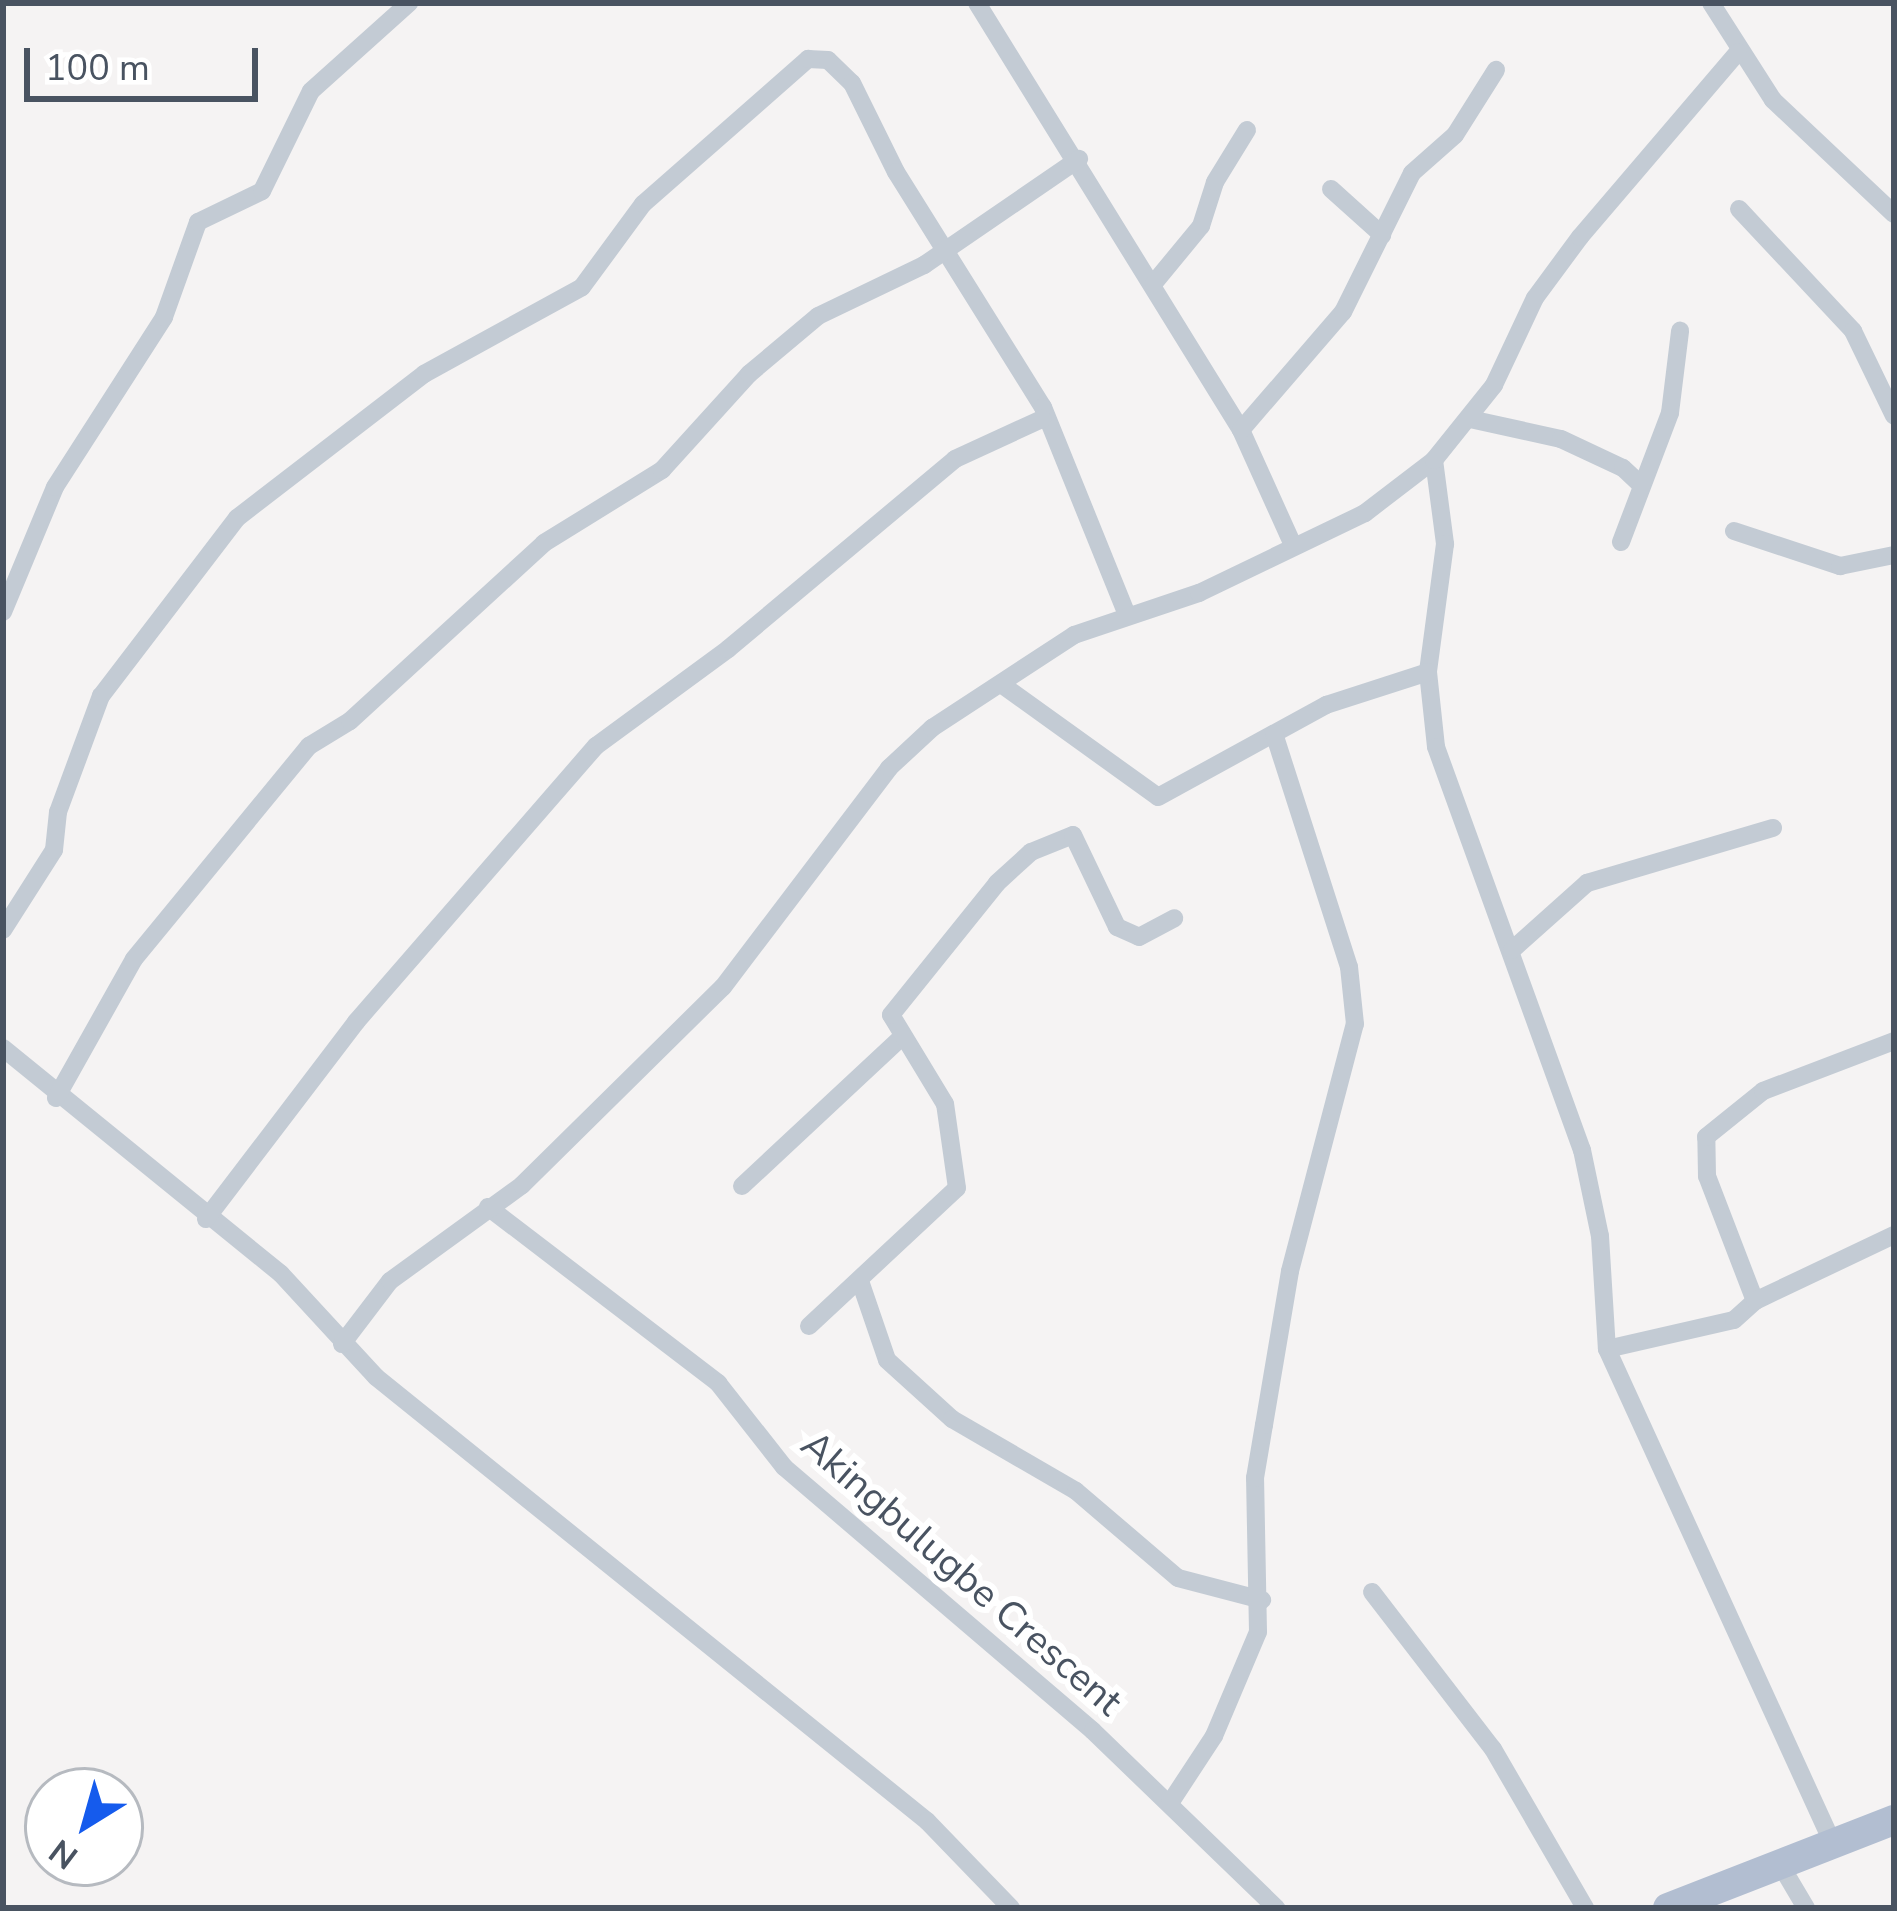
<!DOCTYPE html>
<html>
<head>
<meta charset="utf-8">
<style>
	body { margin:0 }
	#map { position:relative; width:1897px; height:1911px; overflow:hidden; background:#f5f3f3; font-family:"Nunito Sans",sans-serif }
	div>[style] { position:absolute }
	.minor>* { height:18px; margin:-9px; padding:0 9px; transform-origin:9px; border-radius:9px; background:#c3cbd4 }
	.primary>* { height:30px; margin:-15px; padding:0 15px; transform-origin:15px; border-radius:15px; background:#b2bed1 }
	span { translate:-50% -50%; white-space:nowrap; text-align:center; line-height:1.15; -webkit-text-stroke:12px #fff; paint-order:stroke }
	.street-label { font-size:39px; color:#495361 }
	.frame { position:absolute; inset:0; border:6px solid #495361; pointer-events:none }
	.north { position:absolute; left:24px; top:1767px; width:120px; height:120px; box-sizing:border-box; background:#fff; border:3px solid #b6bac0; border-radius:50%; rotate:217deg; font-size:33px; font-weight:700; line-height:48px; text-align:center; color:#495361 }
	.north::after { content:''; display:block; margin:auto; width:42px; height:54px; background:#155bed; clip-path:polygon(50% 0,100% 100%,50% 72%,0 100%) }
	.scale { position:absolute; left:24px; top:48px; width:234px; height:54px; box-sizing:border-box; border:6px solid #495361; border-top:0; padding-left:15px; font-size:36px; line-height:42px; white-space:nowrap; color:#495361; -webkit-text-stroke:9px #fff; paint-order:stroke }
</style>
</head>
<body>
<div id="map">
	<div class="minor">
		<i style="left:977px;top:3px;width:502px;rotate:58.27deg"></i>
		<i style="left:1241px;top:430px;width:124px;rotate:65.7deg"></i>
		<i style="left:1711px;top:3px;width:115px;rotate:57.4deg"></i>
		<i style="left:1773px;top:100px;width:166px;rotate:43.3deg"></i>
		<i style="left:1331px;top:189px;width:69px;rotate:42deg"></i>
		<i style="left:1739px;top:209px;width:167px;rotate:46.9deg"></i>
		<i style="left:1853px;top:331px;width:94px;rotate:64.2deg"></i>
		<i style="left:1154px;top:283px;width:74px;rotate:-50.5deg"></i>
		<i style="left:1201px;top:226px;width:46px;rotate:-72.3deg"></i>
		<i style="left:1215px;top:182px;width:61px;rotate:-58.4deg"></i>
		<i style="left:1470px;top:419px;width:93px;rotate:12.4deg"></i>
		<i style="left:1561px;top:439px;width:68px;rotate:25.1deg"></i>
		<i style="left:1623px;top:468px;width:25px;rotate:43deg"></i>
		<i style="left:1241px;top:430px;width:156px;rotate:-49.2deg"></i>
		<i style="left:1343px;top:312px;width:155px;rotate:-63.6deg"></i>
		<i style="left:1412px;top:173px;width:57px;rotate:-41.5deg"></i>
		<i style="left:1455px;top:135px;width:77px;rotate:-57.8deg"></i>
		<i style="left:1434px;top:460px;width:85px;rotate:82.5deg"></i>
		<i style="left:1445px;top:544px;width:129px;rotate:97.6deg"></i>
		<i style="left:1428px;top:672px;width:75px;rotate:83.9deg"></i>
		<i style="left:1436px;top:747px;width:429px;rotate:70.1deg"></i>
		<i style="left:1582px;top:1150px;width:88px;rotate:78.2deg"></i>
		<i style="left:1600px;top:1236px;width:113px;rotate:86.5deg"></i>
		<i style="left:1607px;top:1349px;width:544px;rotate:65.46deg"></i>
		<i style="left:1734px;top:531px;width:112px;rotate:18.3deg"></i>
		<i style="left:1840px;top:566px;width:55px;rotate:-11.5deg"></i>
		<i style="left:1621px;top:542px;width:138px;rotate:-69.2deg"></i>
		<i style="left:1670px;top:413px;width:83px;rotate:-83deg"></i>
		<i style="left:3px;top:612px;width:135px;rotate:-67.4deg"></i>
		<i style="left:55px;top:487px;width:202px;rotate:-57.3deg"></i>
		<i style="left:164px;top:317px;width:101px;rotate:-70.3deg"></i>
		<i style="left:198px;top:222px;width:71px;rotate:-25.8deg"></i>
		<i style="left:262px;top:191px;width:111px;rotate:-63.9deg"></i>
		<i style="left:311px;top:91px;width:132px;rotate:-41.9deg"></i>
		<i style="left:1001px;top:684px;width:193px;rotate:35.7deg"></i>
		<i style="left:1158px;top:797px;width:192px;rotate:-28.7deg"></i>
		<i style="left:1326px;top:705px;width:107px;rotate:-17.9deg"></i>
		<i style="left:3px;top:930px;width:95px;rotate:-57.5deg"></i>
		<i style="left:54px;top:850px;width:38px;rotate:-84deg"></i>
		<i style="left:58px;top:812px;width:124px;rotate:-69.7deg"></i>
		<i style="left:101px;top:696px;width:224px;rotate:-52.6deg"></i>
		<i style="left:237px;top:518px;width:236px;rotate:-37.6deg"></i>
		<i style="left:424px;top:374px;width:180px;rotate:-28.8deg"></i>
		<i style="left:582px;top:287px;width:103px;rotate:-53.7deg"></i>
		<i style="left:643px;top:204px;width:220px;rotate:-41.3deg"></i>
		<i style="left:808px;top:59px;width:20px;rotate:3deg"></i>
		<i style="left:828px;top:60px;width:33px;rotate:44deg"></i>
		<i style="left:852px;top:83px;width:99px;rotate:63.7deg"></i>
		<i style="left:896px;top:172px;width:277px;rotate:58deg"></i>
		<i style="left:1043px;top:407px;width:221px;rotate:68deg"></i>
		<i style="left:1512px;top:950px;width:101px;rotate:-41.8deg"></i>
		<i style="left:1587px;top:883px;width:194px;rotate:-16.5deg"></i>
		<i style="left:3px;top:1048px;width:358px;rotate:39.1deg"></i>
		<i style="left:281px;top:1274px;width:140px;rotate:47.3deg"></i>
		<i style="left:376px;top:1377px;width:708px;rotate:38.86deg"></i>
		<i style="left:927px;top:1821px;width:121px;rotate:46deg"></i>
		<i style="left:56px;top:1098px;width:159px;rotate:-60.7deg"></i>
		<i style="left:134px;top:959px;width:276px;rotate:-50.6deg"></i>
		<i style="left:309px;top:746px;width:48px;rotate:-31.4deg"></i>
		<i style="left:350px;top:721px;width:263px;rotate:-42.5deg"></i>
		<i style="left:544px;top:543px;width:139px;rotate:-31.7deg"></i>
		<i style="left:662px;top:470px;width:130px;rotate:-47.8deg"></i>
		<i style="left:749px;top:374px;width:90px;rotate:-40deg"></i>
		<i style="left:818px;top:316px;width:118px;rotate:-25.7deg"></i>
		<i style="left:924px;top:265px;width:188px;rotate:-34.4deg"></i>
		<i style="left:742px;top:1186px;width:220px;rotate:-43deg"></i>
		<i style="left:488px;top:1207px;width:290px;rotate:37.4deg"></i>
		<i style="left:718px;top:1383px;width:107px;rotate:51.8deg"></i>
		<i style="left:784px;top:1467px;width:406px;rotate:40.5deg"></i>
		<i style="left:1093px;top:1731px;width:255px;rotate:44deg"></i>
		<i style="left:206px;top:1219px;width:248px;rotate:-52.7deg"></i>
		<i style="left:356px;top:1022px;width:366px;rotate:-49deg"></i>
		<i style="left:596px;top:746px;width:164px;rotate:-36.3deg"></i>
		<i style="left:728px;top:649px;width:296px;rotate:-39.9deg"></i>
		<i style="left:955px;top:459px;width:96px;rotate:-24.7deg"></i>
		<i style="left:860px;top:1281px;width:83px;rotate:71.1deg"></i>
		<i style="left:887px;top:1360px;width:88px;rotate:42.2deg"></i>
		<i style="left:952px;top:1419px;width:143px;rotate:30.1deg"></i>
		<i style="left:1076px;top:1491px;width:134px;rotate:40.5deg"></i>
		<i style="left:1178px;top:1578px;width:87px;rotate:14.7deg"></i>
		<i style="left:1755px;top:1301px;width:134px;rotate:-111deg"></i>
		<i style="left:1707px;top:1176px;width:39px;rotate:-91deg"></i>
		<i style="left:1706px;top:1137px;width:73px;rotate:-38.9deg"></i>
		<i style="left:1763px;top:1091px;width:140px;rotate:-20.9deg"></i>
		<i style="left:809px;top:1326px;width:202px;rotate:-43deg"></i>
		<i style="left:957px;top:1188px;width:85px;rotate:-98.1deg"></i>
		<i style="left:945px;top:1104px;width:104px;rotate:-121.2deg"></i>
		<i style="left:891px;top:1015px;width:169px;rotate:-51.2deg"></i>
		<i style="left:997px;top:883px;width:46px;rotate:-42.4deg"></i>
		<i style="left:1031px;top:852px;width:45px;rotate:-22deg"></i>
		<i style="left:1073px;top:835px;width:102px;rotate:64.4deg"></i>
		<i style="left:1117px;top:927px;width:24px;rotate:24deg"></i>
		<i style="left:1139px;top:937px;width:40px;rotate:-28deg"></i>
		<i style="left:342px;top:1344px;width:79px;rotate:-52.7deg"></i>
		<i style="left:390px;top:1281px;width:163px;rotate:-36deg"></i>
		<i style="left:522px;top:1185px;width:282px;rotate:-44.6deg"></i>
		<i style="left:723px;top:987px;width:275px;rotate:-52.8deg"></i>
		<i style="left:889px;top:768px;width:59px;rotate:-42.9deg"></i>
		<i style="left:932px;top:728px;width:170px;rotate:-33.2deg"></i>
		<i style="left:1074px;top:635px;width:132px;rotate:-18.6deg"></i>
		<i style="left:1199px;top:593px;width:184px;rotate:-25.7deg"></i>
		<i style="left:1365px;top:513px;width:87px;rotate:-37.5deg"></i>
		<i style="left:1434px;top:460px;width:96px;rotate:-51.3deg"></i>
		<i style="left:1494px;top:385px;width:96px;rotate:-64.8deg"></i>
		<i style="left:1535px;top:298px;width:76px;rotate:-53.6deg"></i>
		<i style="left:1580px;top:237px;width:243px;rotate:-49.5deg"></i>
		<i style="left:1607px;top:1349px;width:130px;rotate:-12.9deg"></i>
		<i style="left:1734px;top:1320px;width:28px;rotate:-42deg"></i>
		<i style="left:1755px;top:1301px;width:154px;rotate:-25.4deg"></i>
		<i style="left:1372px;top:1592px;width:198px;rotate:52.4deg"></i>
		<i style="left:1493px;top:1749px;width:184px;rotate:59.9deg"></i>
		<i style="left:1170px;top:1803px;width:80px;rotate:-56.7deg"></i>
		<i style="left:1214px;top:1736px;width:113px;rotate:-67.1deg"></i>
		<i style="left:1258px;top:1632px;width:154px;rotate:-91.1deg"></i>
		<i style="left:1255px;top:1478px;width:54px;rotate:-80.4deg"></i>
		<i style="left:1264px;top:1425px;width:156px;rotate:-80.4deg"></i>
		<i style="left:1290px;top:1271px;width:255px;rotate:-75.3deg"></i>
		<i style="left:1355px;top:1024px;width:57px;rotate:-96deg"></i>
		<i style="left:1349px;top:967px;width:245px;rotate:-107.8deg"></i>
		<i style="left:1780px;top:1864px;width:51px;rotate:59.4deg"></i>
	</div>
	<div class="primary">
		<i style="left:1668px;top:1908px;width:243px;rotate:-21.3deg"></i>
	</div>
	<div class="street-label">
		<span style="left:961px;top:1574px;rotate:41deg">Akingbulugbe Crescent</span>
	</div>
	<div class="frame"></div>
	<div class="north">N</div>
	<div class="scale">100 m</div>
</div>
</body>
</html>
